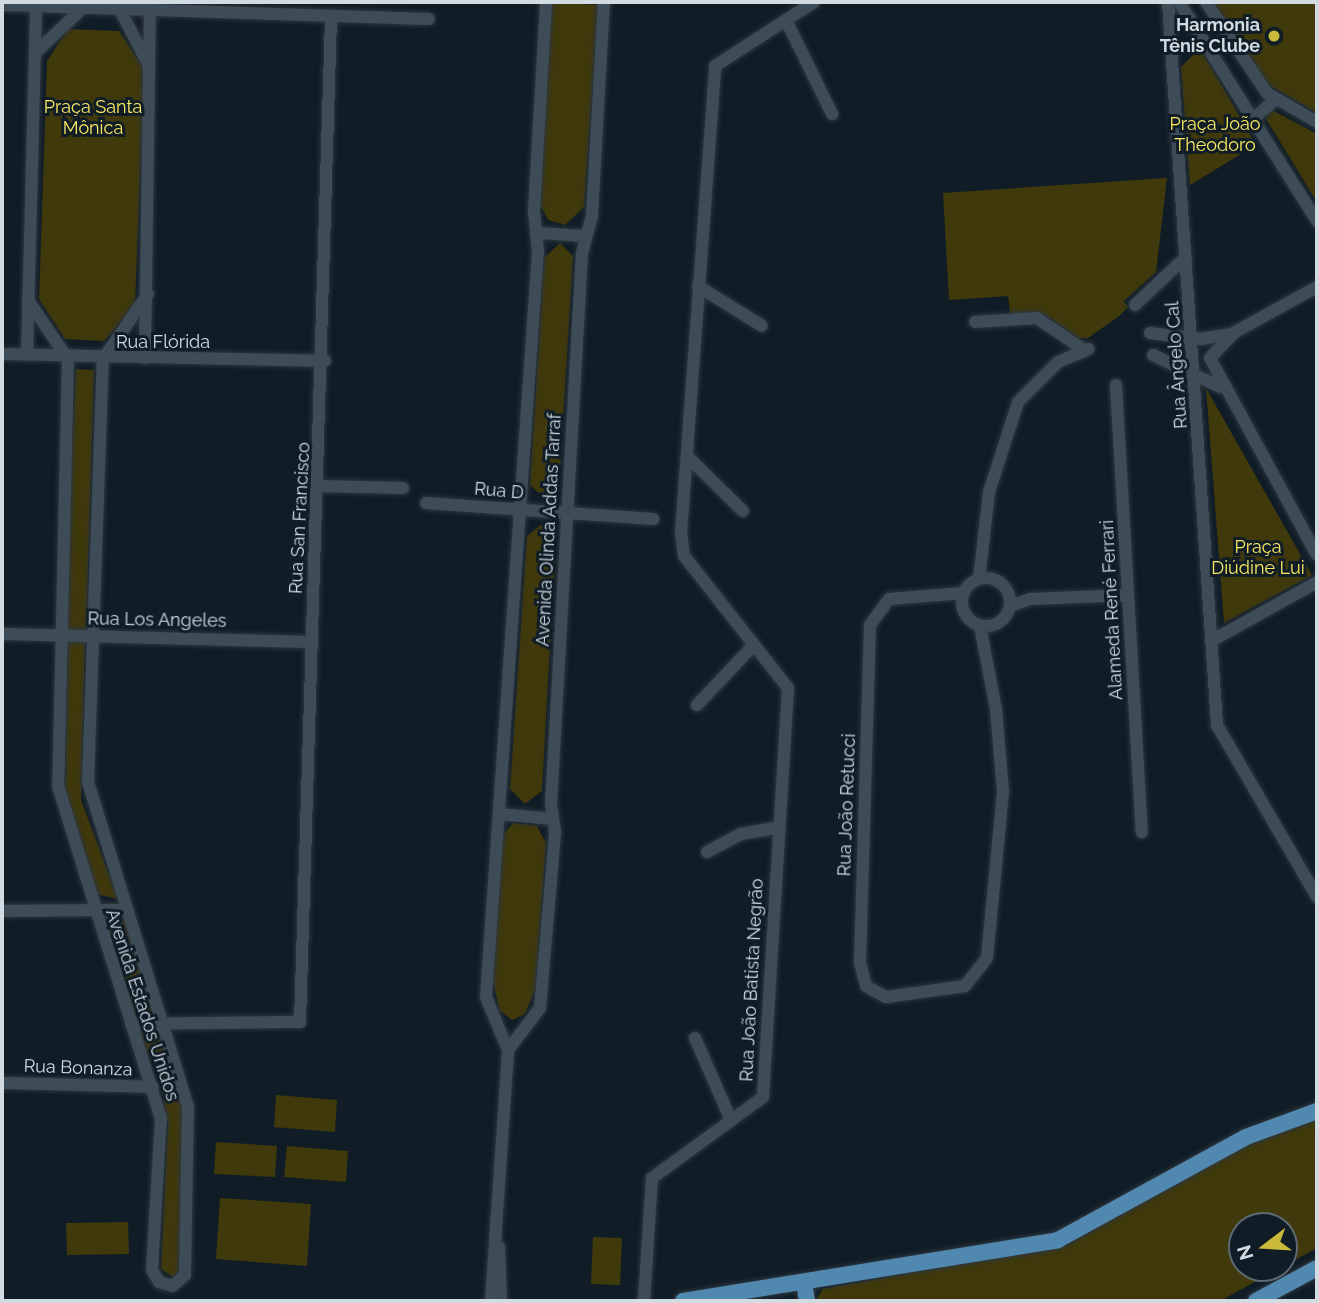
<!DOCTYPE html>
<html>
<head>
<meta charset="utf-8">
<style>
	body { margin:0 }
	#map { position:relative; width:1319px; height:1303px; overflow:hidden; background:#101d27; font-family:Raleway,sans-serif }
	div>[style] { position:absolute }
	.green>* { inset:0; background:#3f390b }
	.roads { filter:drop-shadow(0 0 2px #2e363e) drop-shadow(0 0 2px #2e363e) }
	.minor>* { height:12px; margin:-6px; padding:0 6px; transform-origin:6px; border-radius:6px; background:#3e4c58 }
	.minor>.ring { margin:-6px; padding:0; box-sizing:content-box; background:none; border:12px solid #3e4c58; border-radius:50% }
	.major>* { height:16px; margin:-8px; padding:0 8px; transform-origin:8px; border-radius:8px; background:#5188b0 }
	.dots>* { width:19px; height:19px; translate:-50% -50%; box-sizing:border-box; border:4px solid #101d27; border-radius:50% }
	span { translate:-50% -50%; white-space:nowrap; text-align:center; line-height:1.15; -webkit-text-stroke:6px #101d27; paint-order:stroke }
	.poi-label { font-size:18px; color:#d2dbe2; font-weight:700 }
	.right { translate:-100% -50%; text-align:right }
	.park-label { font-size:18px; color:#f9e861 }
	.street-label { font-size:18px; color:#d2dbe2 }
	.frame { position:absolute; inset:0; border:4px solid #d2dbe2; pointer-events:none }
	.north { position:absolute; left:1228px; top:1212px; width:70px; height:70px; box-sizing:border-box; background:#101d27; border:2px solid #5e6972; border-radius:50%; rotate:253deg; font-size:19px; font-weight:700; line-height:28px; text-align:center; color:#d2dbe2 }
	.north::after { content:''; display:block; margin:auto; width:24px; height:32px; background:#caba3a; clip-path:polygon(50% 0,100% 100%,50% 72%,0 100%) }
</style>
</head>
<body>
<div id="map">
	<div class="green">
		<i style="clip-path:polygon(551px 2px,598px 5px,584px 207px,565px 225px,548px 220px,540px 204px)"></i>
		<i style="clip-path:polygon(1209px 2px,1317px 2px,1317px 113px,1264px 82px)"></i>
		<i style="clip-path:polygon(68px 29px,119px 31px,144px 69px,135px 305px,104px 341px,65px 339px,39px 299px,47px 61px)"></i>
		<i style="clip-path:polygon(1200px 48px,1256px 145px,1190px 185px,1181px 67px)"></i>
		<i style="clip-path:polygon(1272px 110px,1317px 134px,1317px 202px,1266px 119px)"></i>
		<i style="clip-path:polygon(1167px 178px,1156px 272px,1124px 301px,1128px 307px,1119px 316px,1088px 338px,1078px 338px,1044px 314px,1010px 313px,1008px 296px,949px 300px,943px 193px)"></i>
		<i style="clip-path:polygon(560px 243px,573px 256px,559px 486px,544px 498px,530px 485px,544px 258px)"></i>
		<i style="clip-path:polygon(76px 369px,94px 370px,86px 632px,63px 631px)"></i>
		<i style="clip-path:polygon(1206px 388px,1312px 575px,1224px 623px)"></i>
		<i style="clip-path:polygon(542px 524px,556px 538px,542px 791px,525px 804px,510px 789px,527px 536px)"></i>
		<i style="clip-path:polygon(85px 640px,81px 800px,118px 899px,96px 894px,65px 800px,68px 642px)"></i>
		<i style="clip-path:polygon(513px 823px,537px 826px,546px 843px,535px 990px,525px 1014px,512px 1020px,499px 1010px,493px 979px,502px 837px)"></i>
		<i style="clip-path:polygon(126px 920px,157px 1013px,131px 1014px,104px 923px)"></i>
		<i style="clip-path:polygon(161px 1024px,183px 1109px,181px 1272px,173px 1277px,161px 1269px,168px 1124px,160px 1080px,138px 1031px)"></i>
		<i style="clip-path:polygon(276px 1095px,337px 1100px,335px 1132px,274px 1127px)"></i>
		<i style="clip-path:polygon(1317px 1115px,1317px 1248px,1284px 1266px,1284px 1226px,1242px 1226px,1242px 1268px,1280px 1268px,1220px 1301px,815px 1301px,823px 1289px,1052px 1247px,1253px 1138px)"></i>
		<i style="clip-path:polygon(216px 1142px,277px 1146px,275px 1177px,214px 1174px)"></i>
		<i style="clip-path:polygon(287px 1146px,348px 1151px,346px 1182px,284px 1177px)"></i>
		<i style="clip-path:polygon(220px 1198px,311px 1204px,307px 1266px,216px 1259px)"></i>
		<i style="clip-path:polygon(128px 1222px,129px 1254px,67px 1255px,66px 1223px)"></i>
		<i style="clip-path:polygon(593px 1237px,622px 1238px,620px 1285px,591px 1284px)"></i>
	</div>
	<div class="roads">
		<div class="minor">
			<i style="left:116px;top:2px;width:72px;rotate:62.7deg"></i>
			<i style="left:1168px;top:2px;width:725px;rotate:86.12deg"></i>
			<i style="left:1217px;top:725px;width:199px;rotate:59.8deg"></i>
			<i style="left:1179px;top:2px;width:259px;rotate:57.8deg"></i>
			<i style="left:1206px;top:2px;width:110px;rotate:56.2deg"></i>
			<i style="left:1267px;top:93px;width:58px;rotate:30.1deg"></i>
			<i style="left:2px;top:5px;width:427px;rotate:1.9deg"></i>
			<i style="left:786px;top:20px;width:105px;rotate:63.9deg"></i>
			<i style="left:35px;top:53px;width:69px;rotate:-43.2deg"></i>
			<i style="left:1253px;top:119px;width:29px;rotate:-41deg"></i>
			<i style="left:538px;top:233px;width:48px;rotate:3.6deg"></i>
			<i style="left:698px;top:286px;width:75px;rotate:32deg"></i>
			<i style="left:1317px;top:287px;width:94px;rotate:151.2deg"></i>
			<i style="left:1235px;top:332px;width:36px;rotate:134deg"></i>
			<i style="left:1210px;top:358px;width:224px;rotate:61.5deg"></i>
			<i style="left:28px;top:300px;width:71px;rotate:55.9deg"></i>
			<i style="left:68px;top:359px;width:427px;rotate:91.3deg"></i>
			<i style="left:58px;top:786px;width:348px;rotate:72.8deg"></i>
			<i style="left:161px;top:1118px;width:152px;rotate:93.4deg"></i>
			<i style="left:152px;top:1270px;width:14px;rotate:60deg"></i>
			<i style="left:159px;top:1282px;width:14px;rotate:17deg"></i>
			<i style="left:172px;top:1286px;width:17px;rotate:-40deg"></i>
			<i style="left:185px;top:1275px;width:168px;rotate:-89deg"></i>
			<i style="left:188px;top:1107px;width:340px;rotate:-107.1deg"></i>
			<i style="left:88px;top:782px;width:423px;rotate:-88deg"></i>
			<i style="left:103px;top:359px;width:79px;rotate:-55.3deg"></i>
			<i style="left:1135px;top:305px;width:70px;rotate:-43.3deg"></i>
			<i style="left:975px;top:322px;width:62px;rotate:-3.7deg"></i>
			<i style="left:1037px;top:318px;width:57px;rotate:34.2deg"></i>
			<i style="left:1150px;top:333px;width:51px;rotate:6.7deg"></i>
			<i style="left:1201px;top:339px;width:27px;rotate:-10deg"></i>
			<i style="left:2px;top:354px;width:323px;rotate:1.2deg"></i>
			<i style="left:27px;top:355px;width:349px;rotate:-88.5deg"></i>
			<i style="left:1153px;top:355px;width:74px;rotate:25.5deg"></i>
			<i style="left:145px;top:358px;width:347px;rotate:-89.2deg"></i>
			<i style="left:1116px;top:385px;width:448px;rotate:86.7deg"></i>
			<i style="left:688px;top:457px;width:77px;rotate:44.5deg"></i>
			<i style="left:319px;top:486px;width:84px;rotate:1.4deg"></i>
			<i style="left:426px;top:503px;width:228px;rotate:4deg"></i>
			<i class="ring" style="left:962px;top:578px;width:36px;height:36px"></i>
			<i style="left:979px;top:579px;width:88px;rotate:-83.4deg"></i>
			<i style="left:989px;top:492px;width:95px;rotate:-72.1deg"></i>
			<i style="left:1018px;top:402px;width:57px;rotate:-45deg"></i>
			<i style="left:1058px;top:362px;width:33px;rotate:-23deg"></i>
			<i style="left:963px;top:593px;width:74px;rotate:175.4deg"></i>
			<i style="left:889px;top:599px;width:32px;rotate:126deg"></i>
			<i style="left:870px;top:625px;width:338px;rotate:91.7deg"></i>
			<i style="left:860px;top:963px;width:24px;rotate:75deg"></i>
			<i style="left:866px;top:986px;width:23px;rotate:29deg"></i>
			<i style="left:886px;top:997px;width:80px;rotate:-7.9deg"></i>
			<i style="left:965px;top:986px;width:36px;rotate:-52deg"></i>
			<i style="left:987px;top:958px;width:168px;rotate:-84.5deg"></i>
			<i style="left:1003px;top:791px;width:82px;rotate:-94.9deg"></i>
			<i style="left:996px;top:709px;width:85px;rotate:-100.9deg"></i>
			<i style="left:1010px;top:606px;width:21px;rotate:-19deg"></i>
			<i style="left:1030px;top:599px;width:98px;rotate:-2.3deg"></i>
			<i style="left:2px;top:634px;width:310px;rotate:1.5deg"></i>
			<i style="left:1211px;top:641px;width:121px;rotate:-29.1deg"></i>
			<i style="left:697px;top:705px;width:81px;rotate:-46.5deg"></i>
			<i style="left:499px;top:814px;width:54px;rotate:5.3deg"></i>
			<i style="left:707px;top:852px;width:38px;rotate:-28deg"></i>
			<i style="left:741px;top:834px;width:39px;rotate:-10deg"></i>
			<i style="left:2px;top:911px;width:124px;rotate:-0.5deg"></i>
			<i style="left:131px;top:1024px;width:169px;rotate:-0.7deg"></i>
			<i style="left:300px;top:1022px;width:1006px;rotate:-88.23deg"></i>
			<i style="left:695px;top:1038px;width:90px;rotate:66.3deg"></i>
			<i style="left:508px;top:1050px;width:53px;rotate:-52.7deg"></i>
			<i style="left:540px;top:1008px;width:177px;rotate:-85.1deg"></i>
			<i style="left:555px;top:832px;width:28px;rotate:-98deg"></i>
			<i style="left:551px;top:804px;width:552px;rotate:-86.78deg"></i>
			<i style="left:582px;top:253px;width:39px;rotate:-75deg"></i>
			<i style="left:592px;top:215px;width:213px;rotate:-86.8deg"></i>
			<i style="left:2px;top:1083px;width:151px;rotate:1.5deg"></i>
			<i style="left:499px;top:1247px;width:54px;rotate:87.9deg"></i>
			<i style="left:491px;top:1301px;width:252px;rotate:-86.1deg"></i>
			<i style="left:508px;top:1050px;width:57px;rotate:-112.5deg"></i>
			<i style="left:486px;top:997px;width:747px;rotate:-86.01deg"></i>
			<i style="left:538px;top:252px;width:41px;rotate:-95.6deg"></i>
			<i style="left:534px;top:211px;width:209px;rotate:-86.7deg"></i>
			<i style="left:644px;top:1301px;width:123px;rotate:-86.3deg"></i>
			<i style="left:652px;top:1178px;width:137px;rotate:-36.1deg"></i>
			<i style="left:763px;top:1097px;width:410px;rotate:-86.5deg"></i>
			<i style="left:788px;top:688px;width:168px;rotate:-128.2deg"></i>
			<i style="left:684px;top:556px;width:23px;rotate:-97deg"></i>
			<i style="left:681px;top:533px;width:468px;rotate:-85.8deg"></i>
			<i style="left:715px;top:66px;width:118px;rotate:-32.9deg"></i>
		</div>
		<div class="major">
			<i style="left:804px;top:1282px;width:19px;rotate:81deg"></i>
			<i style="left:683px;top:1301px;width:380px;rotate:-9.2deg"></i>
			<i style="left:1058px;top:1240px;width:214px;rotate:-28.7deg"></i>
			<i style="left:1246px;top:1137px;width:76px;rotate:-20.1deg"></i>
			<i style="left:1256px;top:1301px;width:69px;rotate:-28.4deg"></i>
		</div>
	</div>
	<div class="dots">
		<i style="left:1274px;top:36px;background:#caba3a"></i>
	</div>
	<div class="poi-label">
		<span class="right" style="left:1260px;top:36px">Harmonia<br>Tênis Clube</span>
	</div>
	<div class="park-label">
		<span style="left:93px;top:118px">Praça Santa<br>Mônica</span>
		<span style="left:1215px;top:135px">Praça João<br>Theodoro</span>
		<span style="left:1258px;top:558px">Praça<br>Diúdine Lui</span>
	</div>
	<div class="street-label">
		<span style="left:163px;top:342px">Rua Flórida</span>
		<span style="left:1177px;top:365px;rotate:-94deg">Rua Ângelo Cal</span>
		<span style="left:499px;top:491px;rotate:5deg">Rua D</span>
		<span style="left:300px;top:518px;rotate:-87deg">Rua San Francisco</span>
		<span style="left:549px;top:530px;rotate:-87deg">Avenida Olinda Addas Tarraf</span>
		<span style="left:1112px;top:610px;rotate:-93deg">Alameda René Ferrari</span>
		<span style="left:157px;top:620px;rotate:1deg">Rua Los Angeles</span>
		<span style="left:847px;top:805px;rotate:-88deg">Rua João Retucci</span>
		<span style="left:752px;top:980px;rotate:-87deg">Rua João Batista Negrão</span>
		<span style="left:142px;top:1005px;rotate:72deg">Avenida Estados Unidos</span>
		<span style="left:78px;top:1068px;rotate:2deg">Rua Bonanza</span>
	</div>
	<div class="frame"></div>
	<div class="north">N</div>
</div>
</body>
</html>
